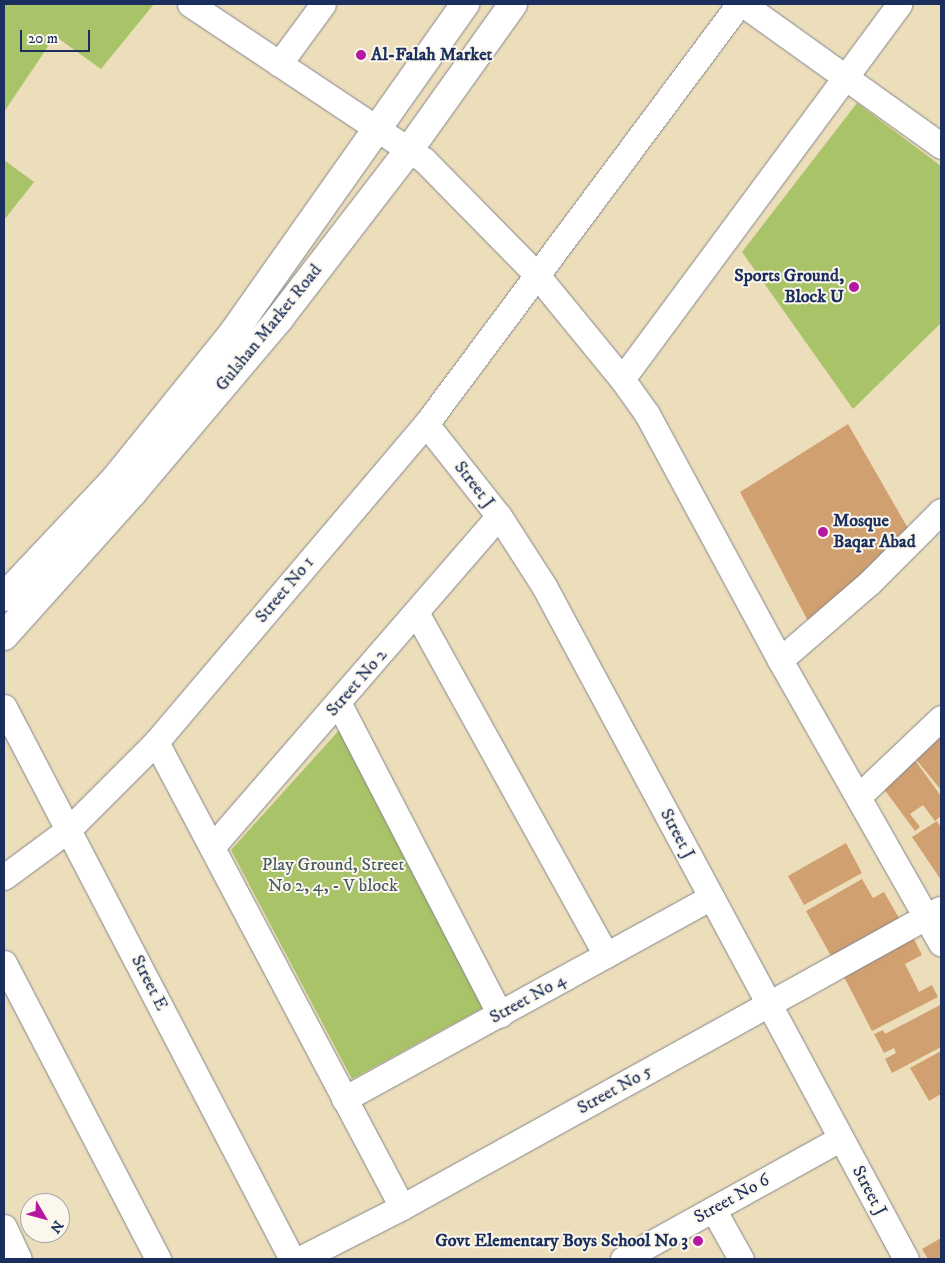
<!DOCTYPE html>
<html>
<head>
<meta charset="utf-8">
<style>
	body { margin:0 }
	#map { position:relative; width:945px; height:1263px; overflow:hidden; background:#eddebb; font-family:"IM FELL DW Pica",serif }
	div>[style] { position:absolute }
	.green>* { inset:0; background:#a9c369 }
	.building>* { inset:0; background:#d1a071 }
	.roads { filter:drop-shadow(0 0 1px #84868c) drop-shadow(0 0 1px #84868c) }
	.street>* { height:25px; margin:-12.5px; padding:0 12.5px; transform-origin:12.5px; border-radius:12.5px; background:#fff }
	.secondary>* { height:28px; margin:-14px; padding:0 14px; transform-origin:14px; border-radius:14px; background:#fff }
	.dots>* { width:14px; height:14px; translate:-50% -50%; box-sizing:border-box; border:2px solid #fbf7ec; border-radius:50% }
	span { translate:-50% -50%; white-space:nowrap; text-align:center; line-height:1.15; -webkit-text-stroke:4px #fbf7ec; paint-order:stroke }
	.poi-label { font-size:18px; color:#1b2f5e; font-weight:700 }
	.left { translate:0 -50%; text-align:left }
	.right { translate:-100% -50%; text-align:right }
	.street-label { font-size:18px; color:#1b2f5e }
	.park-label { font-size:18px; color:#465b61 }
	.frame { position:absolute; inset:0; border:5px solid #1b2f5e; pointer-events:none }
	.north { position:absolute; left:20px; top:1193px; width:50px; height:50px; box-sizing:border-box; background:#fbf7ec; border:1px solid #a1a7b3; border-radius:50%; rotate:127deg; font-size:14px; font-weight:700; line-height:20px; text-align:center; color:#1b2f5e }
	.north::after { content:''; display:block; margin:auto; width:18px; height:22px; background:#b5179e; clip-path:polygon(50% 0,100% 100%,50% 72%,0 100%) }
	.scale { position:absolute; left:20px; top:30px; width:70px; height:22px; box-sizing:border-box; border:2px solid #1b2f5e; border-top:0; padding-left:6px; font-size:15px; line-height:18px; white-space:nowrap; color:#1b2f5e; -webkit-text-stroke:4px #fbf7ec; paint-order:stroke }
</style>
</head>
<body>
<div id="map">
	<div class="green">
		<i style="clip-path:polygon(4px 4px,154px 4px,101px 69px,55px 36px,4px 112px)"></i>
		<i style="clip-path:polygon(857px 103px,941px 166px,941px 323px,853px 409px,742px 252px)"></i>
		<i style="clip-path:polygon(4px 160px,34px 182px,4px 220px)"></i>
		<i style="clip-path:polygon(342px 727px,488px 1005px,352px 1079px,231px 850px)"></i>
	</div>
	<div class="building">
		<i style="clip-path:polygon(848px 424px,909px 530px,809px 623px,740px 492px)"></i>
		<i style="clip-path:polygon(941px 734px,941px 790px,914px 757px)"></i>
		<i style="clip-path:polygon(912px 756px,941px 796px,941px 816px,935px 821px,923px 805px,910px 814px,920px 827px,915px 831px,878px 781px)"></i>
		<i style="clip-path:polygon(937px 821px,941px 828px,941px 880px,912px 837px)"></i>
		<i style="clip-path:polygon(846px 843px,862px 873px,804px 905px,788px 876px)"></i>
		<i style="clip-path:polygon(862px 879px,873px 898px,884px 892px,899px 918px,831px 956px,806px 911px)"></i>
		<i style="clip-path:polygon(914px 939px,922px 955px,905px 964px,919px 992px,932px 985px,938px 997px,872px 1031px,843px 975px)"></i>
		<i style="clip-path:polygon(940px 1005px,941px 1047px,892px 1073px,885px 1059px,896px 1053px,894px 1048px,884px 1053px,874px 1034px,883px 1030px,885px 1034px)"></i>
		<i style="clip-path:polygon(941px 1051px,941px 1094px,929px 1101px,910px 1068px)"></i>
		<i style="clip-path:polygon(941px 1238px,941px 1259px,928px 1259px,922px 1249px)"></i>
	</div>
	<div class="roads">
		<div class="street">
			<i style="left:190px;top:4px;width:281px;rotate:33.7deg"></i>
			<i style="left:424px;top:160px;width:160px;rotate:45.5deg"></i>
			<i style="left:536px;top:274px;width:136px;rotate:50.7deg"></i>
			<i style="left:622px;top:379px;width:43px;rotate:54.5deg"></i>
			<i style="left:647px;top:414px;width:280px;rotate:61.6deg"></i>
			<i style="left:780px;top:660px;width:326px;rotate:60.4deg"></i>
			<i style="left:743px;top:4px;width:244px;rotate:35.6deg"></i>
			<i style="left:279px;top:64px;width:74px;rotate:-53.7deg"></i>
			<i style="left:622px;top:379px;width:466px;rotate:-53.5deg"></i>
			<i style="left:426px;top:424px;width:117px;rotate:51.6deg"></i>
			<i style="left:499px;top:516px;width:83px;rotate:57.3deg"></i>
			<i style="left:544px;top:586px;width:764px;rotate:61.72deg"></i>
			<i style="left:417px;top:614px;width:390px;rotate:61deg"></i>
			<i style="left:780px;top:660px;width:119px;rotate:-40.9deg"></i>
			<i style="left:870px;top:582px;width:100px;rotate:-45deg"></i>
			<i style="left:339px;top:704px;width:350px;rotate:62.6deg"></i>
			<i style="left:4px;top:707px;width:623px;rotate:62.45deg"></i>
			<i style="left:156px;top:742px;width:526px;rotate:62.12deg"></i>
			<i style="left:859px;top:796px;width:113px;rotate:-43.6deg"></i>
			<i style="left:212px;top:847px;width:438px;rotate:-49.1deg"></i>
			<i style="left:4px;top:877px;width:81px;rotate:-36.4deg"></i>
			<i style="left:69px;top:829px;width:123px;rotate:-45deg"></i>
			<i style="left:156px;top:742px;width:417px;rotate:-49.7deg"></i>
			<i style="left:426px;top:424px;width:524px;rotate:-53.31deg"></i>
			<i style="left:4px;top:963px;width:334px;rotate:62.5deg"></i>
			<i style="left:344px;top:1099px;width:419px;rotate:-28.8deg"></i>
			<i style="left:713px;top:1209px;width:57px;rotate:60.8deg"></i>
			<i style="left:4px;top:1227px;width:35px;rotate:65deg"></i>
			<i style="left:300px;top:1259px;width:114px;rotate:-27deg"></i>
			<i style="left:402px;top:1207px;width:615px;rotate:-28.98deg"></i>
			<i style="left:623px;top:1259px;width:249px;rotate:-29deg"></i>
		</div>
		<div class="secondary">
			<i style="left:4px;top:597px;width:163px;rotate:-46.7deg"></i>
			<i style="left:116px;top:478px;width:186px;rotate:-51.1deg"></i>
			<i style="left:233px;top:333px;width:403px;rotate:-54.8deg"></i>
			<i style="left:4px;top:636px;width:193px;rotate:-48.1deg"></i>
			<i style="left:133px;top:492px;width:226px;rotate:-49.8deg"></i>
			<i style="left:279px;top:319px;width:213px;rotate:-52.4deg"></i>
			<i style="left:409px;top:150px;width:179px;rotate:-54.5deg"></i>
		</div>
	</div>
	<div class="dots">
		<i style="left:361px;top:55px;background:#b5179e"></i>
		<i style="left:854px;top:287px;background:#b5179e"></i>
		<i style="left:823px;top:532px;background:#b5179e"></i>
		<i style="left:698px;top:1241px;background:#b5179e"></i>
	</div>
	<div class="poi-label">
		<span class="left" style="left:371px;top:55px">Al-Falah Market</span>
		<span class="right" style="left:844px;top:287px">Sports Ground,<br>Block U</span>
		<span class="left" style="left:833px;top:532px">Mosque<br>Baqar Abad</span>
		<span class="right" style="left:688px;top:1241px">Govt Elementary Boys School No 3</span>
	</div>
	<div class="street-label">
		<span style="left:269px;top:328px;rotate:-51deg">Gulshan Market Road</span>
		<span style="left:474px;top:485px;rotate:52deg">Street J</span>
		<span style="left:285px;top:590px;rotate:-50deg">Street No 1</span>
		<span style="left:357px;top:683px;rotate:-49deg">Street No 2</span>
		<span style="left:677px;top:834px;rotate:62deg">Street J</span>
		<span style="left:149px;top:983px;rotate:63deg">Street E</span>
		<span style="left:528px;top:999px;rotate:-29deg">Street No 4</span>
		<span style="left:615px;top:1090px;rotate:-29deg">Street No 5</span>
		<span style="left:869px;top:1191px;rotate:62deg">Street J</span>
		<span style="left:732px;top:1199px;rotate:-29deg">Street No 6</span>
	</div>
	<div class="park-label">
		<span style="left:333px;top:876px">Play Ground, Street<br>No 2, 4, - V block</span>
	</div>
	<div class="frame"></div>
	<div class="north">N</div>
	<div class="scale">20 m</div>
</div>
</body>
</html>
